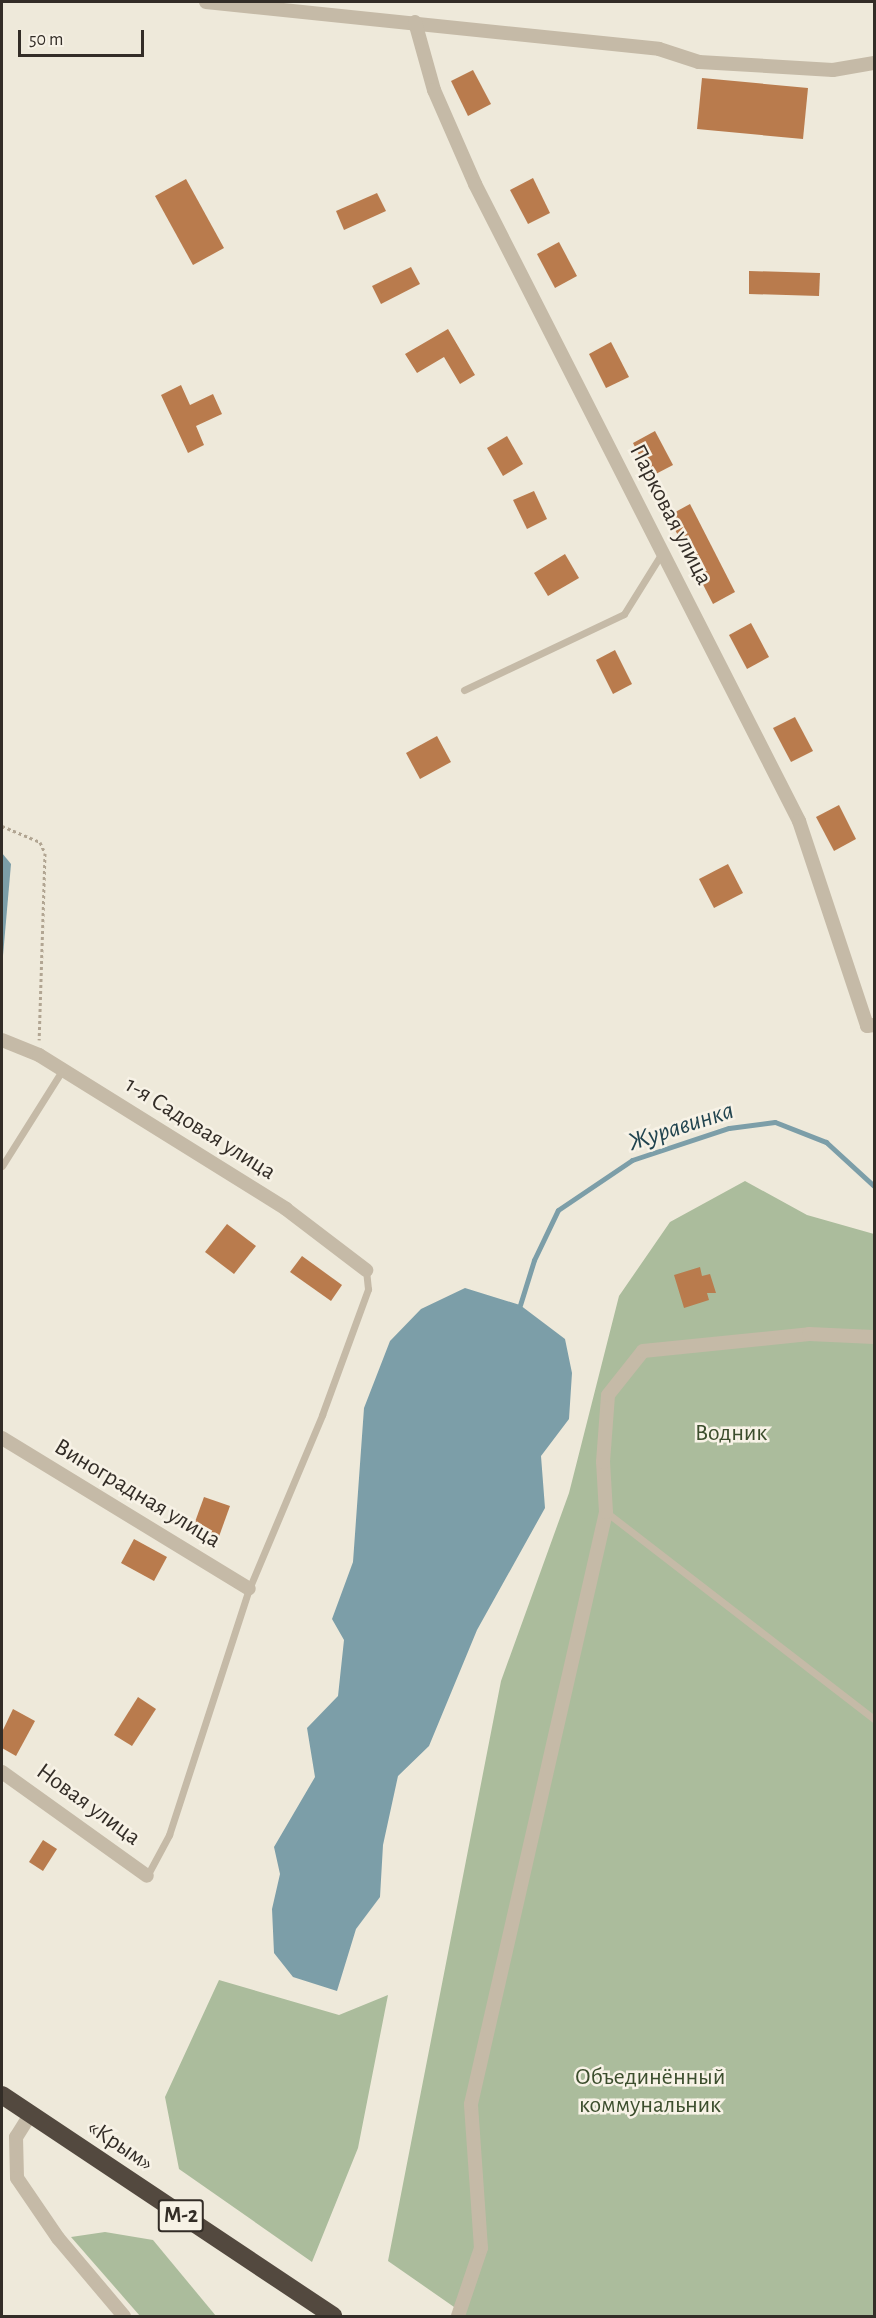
<!DOCTYPE html>
<html>
<head>
<meta charset="utf-8">
<style>
	body { margin:0 }
	#map { position:relative; width:876px; height:2318px; overflow:hidden; background:#eee9da; font-family:"Alegreya Sans",sans-serif }
	div>[style] { position:absolute }
	.green>* { inset:0; background:#abbc9c }
	.water>* { inset:0; background:#7c9ea8 }
	.stream>* { height:5px; margin:-2.5px; padding:0 2.5px; transform-origin:2.5px; border-radius:2.5px; background:#7c9ea8 }
	.building>* { inset:0; background:#b97b4d }
	.path>* { height:3px; margin-top:-1.5px; transform-origin:0; background:repeating-linear-gradient(90deg,#b1a592 0 3px,transparent 0 6px) }
	.lane>* { height:7px; margin:-3.5px; padding:0 3.5px; transform-origin:3.5px; border-radius:3.5px; background:#c5baa7 }
	.street>* { height:14px; margin:-7px; padding:0 7px; transform-origin:7px; border-radius:7px; background:#c5baa7 }
	.highway>* { height:18px; margin:-9px; padding:0 9px; transform-origin:9px; border-radius:9px; background:#53493f }
	span { translate:-50% -50%; white-space:nowrap; text-align:center; line-height:1.15; -webkit-text-stroke:5px #f7f2e6; paint-order:stroke }
	.shield-label span { padding:2px 4px; background:#f7f2e6; border:2px solid; border-radius:4px; -webkit-text-stroke-width:0 }
	.shield-label { font-size:22px; color:#332d27; font-weight:700 }
	.street-label { font-size:24px; color:#332d27 }
	.park-label { font-size:24px; color:#3c4e2d }
	.water-label { font-size:26px; color:#21444f; font-style:italic }
	.frame { position:absolute; inset:0; border:3px solid #332d27; pointer-events:none }
	.scale { position:absolute; left:18px; top:30px; width:126px; height:27px; box-sizing:border-box; border:3px solid #332d27; border-top:0; padding-left:8px; font-size:18px; line-height:21px; white-space:nowrap; color:#332d27; -webkit-text-stroke:4px #f7f2e6; paint-order:stroke }
</style>
</head>
<body>
<div id="map">
	<div class="green">
		<i style="clip-path:polygon(745px 1181px,807px 1215px,874px 1234px,874px 2316px,467px 2316px,388px 2261px,501px 1681px,569px 1493px,619px 1296px,670px 1222px)"></i>
		<i style="clip-path:polygon(219px 1980px,339px 2015px,388px 1995px,358px 2148px,312px 2262px,179px 2169px,165px 2097px)"></i>
		<i style="clip-path:polygon(105px 2232px,153px 2240px,216px 2316px,140px 2316px,71px 2237px)"></i>
	</div>
	<div class="water">
		<i style="clip-path:polygon(2px 853px,11px 864px,2px 967px)"></i>
		<i style="clip-path:polygon(465px 1288px,520px 1305px,565px 1339px,572px 1373px,569px 1419px,541px 1456px,545px 1508px,477px 1630px,429px 1746px,398px 1776px,383px 1845px,380px 1897px,356px 1929px,337px 1991px,293px 1977px,274px 1953px,272px 1909px,280px 1874px,274px 1847px,315px 1777px,307px 1728px,338px 1696px,344px 1640px,332px 1619px,353px 1562px,364px 1408px,390px 1341px,421px 1309px)"></i>
	</div>
	<div class="stream">
		<i style="left:520px;top:1305px;width:47px;rotate:-72.7deg"></i>
		<i style="left:534px;top:1260px;width:55px;rotate:-64.4deg"></i>
		<i style="left:558px;top:1210px;width:89px;rotate:-34deg"></i>
		<i style="left:632px;top:1160px;width:102px;rotate:-18.3deg"></i>
		<i style="left:729px;top:1128px;width:46px;rotate:-7.4deg"></i>
		<i style="left:775px;top:1122px;width:55px;rotate:21.4deg"></i>
		<i style="left:826px;top:1142px;width:65px;rotate:42.5deg"></i>
	</div>
	<div class="building">
		<i style="clip-path:polygon(473px 70px,491px 104px,468px 116px,451px 81px)"></i>
		<i style="clip-path:polygon(702px 78px,808px 88px,803px 139px,697px 129px)"></i>
		<i style="clip-path:polygon(533px 178px,550px 213px,528px 224px,510px 190px)"></i>
		<i style="clip-path:polygon(186px 179px,224px 248px,193px 265px,155px 196px)"></i>
		<i style="clip-path:polygon(377px 193px,386px 211px,344px 230px,336px 211px)"></i>
		<i style="clip-path:polygon(559px 242px,577px 276px,555px 288px,537px 254px)"></i>
		<i style="clip-path:polygon(411px 267px,420px 284px,381px 304px,372px 286px)"></i>
		<i style="clip-path:polygon(749px 271px,820px 273px,819px 296px,749px 294px)"></i>
		<i style="clip-path:polygon(448px 329px,475px 375px,460px 384px,444px 357px,417px 373px,405px 354px)"></i>
		<i style="clip-path:polygon(611px 342px,629px 377px,606px 388px,589px 354px)"></i>
		<i style="clip-path:polygon(181px 385px,190px 405px,213px 394px,222px 414px,196px 426px,204px 445px,188px 453px,161px 395px)"></i>
		<i style="clip-path:polygon(655px 431px,673px 465px,650px 477px,633px 443px)"></i>
		<i style="clip-path:polygon(507px 436px,523px 464px,503px 476px,487px 448px)"></i>
		<i style="clip-path:polygon(534px 491px,547px 519px,527px 529px,513px 500px)"></i>
		<i style="clip-path:polygon(690px 504px,735px 592px,713px 604px,668px 516px)"></i>
		<i style="clip-path:polygon(565px 554px,579px 578px,548px 596px,534px 573px)"></i>
		<i style="clip-path:polygon(751px 623px,769px 657px,747px 669px,729px 635px)"></i>
		<i style="clip-path:polygon(615px 650px,632px 684px,613px 694px,596px 660px)"></i>
		<i style="clip-path:polygon(795px 717px,813px 751px,791px 762px,773px 728px)"></i>
		<i style="clip-path:polygon(437px 736px,451px 762px,420px 779px,406px 753px)"></i>
		<i style="clip-path:polygon(839px 805px,856px 839px,834px 851px,816px 817px)"></i>
		<i style="clip-path:polygon(728px 864px,743px 893px,714px 908px,699px 879px)"></i>
		<i style="clip-path:polygon(227px 1224px,256px 1246px,234px 1274px,205px 1252px)"></i>
		<i style="clip-path:polygon(302px 1256px,342px 1285px,331px 1301px,290px 1272px)"></i>
		<i style="clip-path:polygon(700px 1267px,702px 1276px,710px 1274px,716px 1293px,707px 1293px,709px 1300px,684px 1308px,674px 1275px)"></i>
		<i style="clip-path:polygon(204px 1497px,230px 1506px,217px 1542px,191px 1533px)"></i>
		<i style="clip-path:polygon(134px 1539px,167px 1557px,154px 1581px,121px 1563px)"></i>
		<i style="clip-path:polygon(138px 1697px,156px 1709px,132px 1746px,114px 1735px)"></i>
		<i style="clip-path:polygon(13px 1709px,35px 1721px,16px 1756px,2px 1748px,2px 1732px)"></i>
		<i style="clip-path:polygon(43px 1840px,57px 1849px,43px 1871px,29px 1862px)"></i>
	</div>
	<div class="path">
		<i style="left:2px;top:826px;width:41px;rotate:22.8deg"></i>
		<i style="left:40px;top:842px;width:12px;rotate:66deg"></i>
		<i style="left:45px;top:853px;width:187px;rotate:91.8deg"></i>
	</div>
	<div class="lane">
		<i style="left:464px;top:690px;width:177px;rotate:-25.4deg"></i>
		<i style="left:624px;top:614px;width:72px;rotate:-58.1deg"></i>
		<i style="left:2px;top:1166px;width:115px;rotate:-57.8deg"></i>
		<i style="left:606px;top:1512px;width:339px;rotate:37.7deg"></i>
		<i style="left:147px;top:1876px;width:47px;rotate:-61.8deg"></i>
		<i style="left:169px;top:1835px;width:259px;rotate:-72deg"></i>
		<i style="left:249px;top:1589px;width:189px;rotate:-67.2deg"></i>
		<i style="left:322px;top:1415px;width:134px;rotate:-69.9deg"></i>
		<i style="left:368px;top:1289px;width:19px;rotate:-96deg"></i>
	</div>
	<div class="street">
		<i style="left:206px;top:2px;width:455px;rotate:5.9deg"></i>
		<i style="left:659px;top:49px;width:42px;rotate:18deg"></i>
		<i style="left:699px;top:62px;width:134px;rotate:3.4deg"></i>
		<i style="left:833px;top:70px;width:42px;rotate:-9.7deg"></i>
		<i style="left:415px;top:22px;width:71px;rotate:74.4deg"></i>
		<i style="left:434px;top:90px;width:103px;rotate:66.4deg"></i>
		<i style="left:475px;top:184px;width:715px;rotate:63.04deg"></i>
		<i style="left:799px;top:821px;width:216px;rotate:71.6deg"></i>
		<i style="left:867px;top:1026px;width:7px;rotate:-8deg"></i>
		<i style="left:2px;top:1040px;width:40px;rotate:22deg"></i>
		<i style="left:39px;top:1055px;width:291px;rotate:31.9deg"></i>
		<i style="left:286px;top:1209px;width:101px;rotate:37.3deg"></i>
		<i style="left:2px;top:1438px;width:289px;rotate:31.4deg"></i>
		<i style="left:2px;top:1772px;width:178px;rotate:35.6deg"></i>
		<i style="left:30px;top:2115px;width:26px;rotate:122deg"></i>
		<i style="left:16px;top:2137px;width:41px;rotate:88.6deg"></i>
		<i style="left:17px;top:2178px;width:73px;rotate:55.7deg"></i>
		<i style="left:58px;top:2238px;width:102px;rotate:49.8deg"></i>
		<i style="left:458px;top:2316px;width:72px;rotate:-71.3deg"></i>
		<i style="left:481px;top:2248px;width:144px;rotate:-94deg"></i>
		<i style="left:471px;top:2104px;width:607px;rotate:-77.15deg"></i>
		<i style="left:606px;top:1512px;width:50px;rotate:-93.4deg"></i>
		<i style="left:603px;top:1462px;width:67px;rotate:-85.7deg"></i>
		<i style="left:608px;top:1395px;width:56px;rotate:-51.5deg"></i>
		<i style="left:643px;top:1351px;width:167px;rotate:-5.8deg"></i>
		<i style="left:809px;top:1334px;width:65px;rotate:2.6deg"></i>
	</div>
	<div class="highway">
		<i style="left:2px;top:2095px;width:398px;rotate:33.7deg"></i>
	</div>
	<div class="shield-label">
		<span style="left:181px;top:2216px">М-2</span>
	</div>
	<div class="street-label">
		<span style="left:670px;top:515px;rotate:63deg">Парковая улица</span>
		<span style="left:200px;top:1129px;rotate:32deg">1-я Садовая улица</span>
		<span style="left:137px;top:1494px;rotate:31deg">Виноградная улица</span>
		<span style="left:88px;top:1805px;rotate:36deg">Новая улица</span>
		<span style="left:120px;top:2146px;rotate:34deg">«Крым»</span>
	</div>
	<div class="park-label">
		<span style="left:731px;top:1434px">Водник</span>
		<span style="left:650px;top:2092px">Объединённый<br>коммунальник</span>
	</div>
	<div class="water-label">
		<span style="left:681px;top:1127px;rotate:-18deg">Журавинка</span>
	</div>
	<div class="frame"></div>
	<div class="scale">50 m</div>
</div>
</body>
</html>
